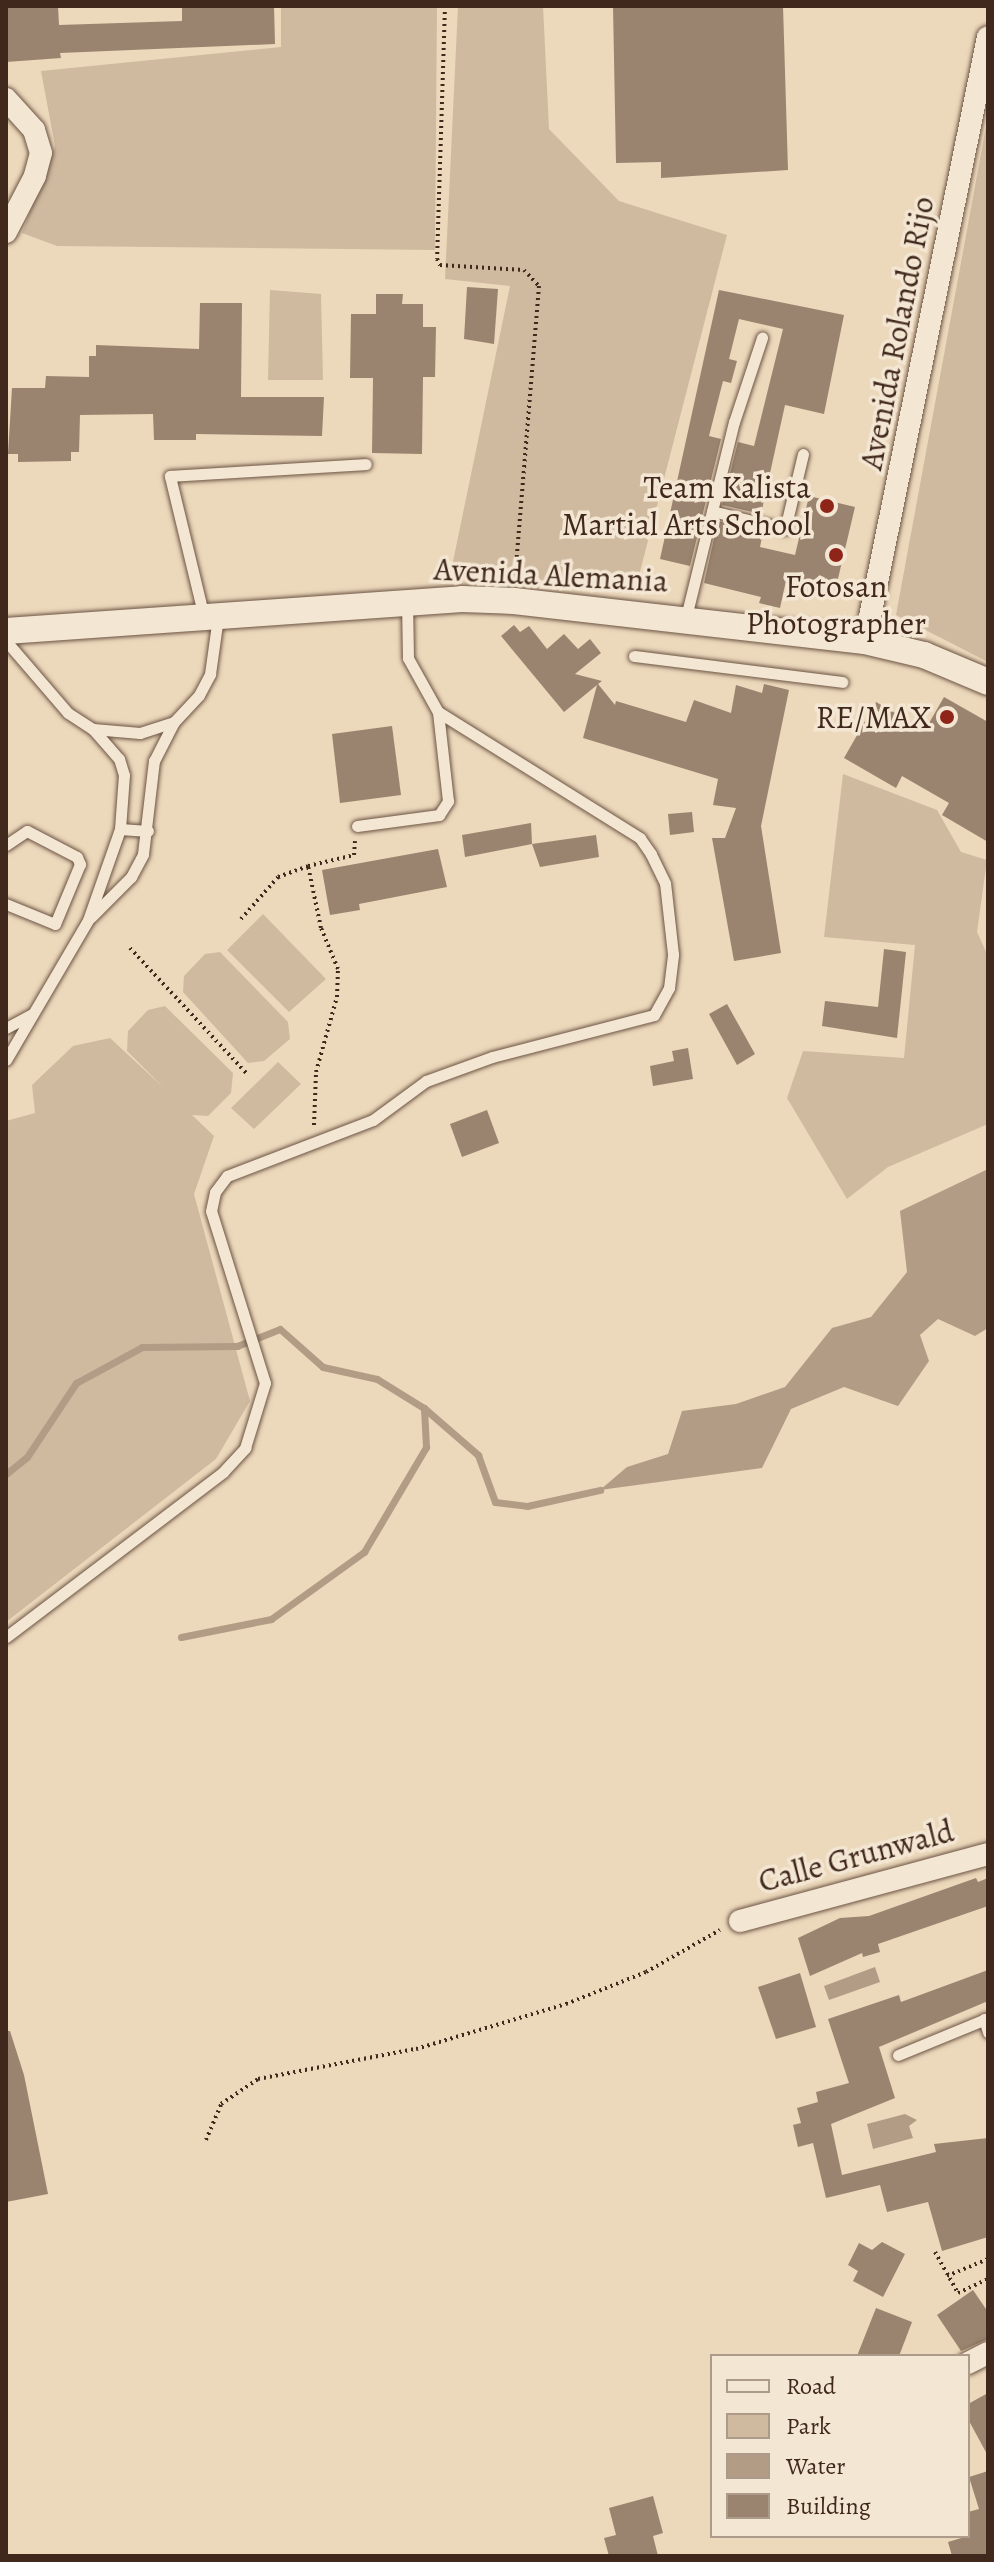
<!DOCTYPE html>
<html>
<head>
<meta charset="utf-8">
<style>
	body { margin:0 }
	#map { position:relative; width:994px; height:2562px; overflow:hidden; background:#ecd8bb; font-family:Alegreya,serif }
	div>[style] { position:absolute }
	.green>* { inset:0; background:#cfbaa0 }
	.water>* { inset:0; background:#b29c85 }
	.stream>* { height:7px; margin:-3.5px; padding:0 3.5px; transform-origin:3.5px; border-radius:3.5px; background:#b29c85 }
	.building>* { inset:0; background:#9a846f }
	.path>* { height:4px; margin-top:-2px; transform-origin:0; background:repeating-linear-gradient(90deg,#41281c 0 2px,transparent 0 6px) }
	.roads { filter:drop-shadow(0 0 2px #6c5444) drop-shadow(0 0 2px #6c5444) }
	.service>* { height:11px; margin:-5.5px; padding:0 5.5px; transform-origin:5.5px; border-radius:5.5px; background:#f3e6d3 }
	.minor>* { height:22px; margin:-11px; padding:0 11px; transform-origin:11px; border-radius:11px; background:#f3e6d3 }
	.tertiary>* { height:26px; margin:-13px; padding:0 13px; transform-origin:13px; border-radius:13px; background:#f3e6d3 }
	.dots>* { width:22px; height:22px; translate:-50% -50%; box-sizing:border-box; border:4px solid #f3e6d3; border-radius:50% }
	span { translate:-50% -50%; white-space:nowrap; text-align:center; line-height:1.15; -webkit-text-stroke:7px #f3e6d3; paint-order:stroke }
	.street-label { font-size:32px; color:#41281c }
	.poi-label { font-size:32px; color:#41281c }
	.right { translate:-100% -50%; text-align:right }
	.frame { position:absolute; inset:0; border:8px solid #41281c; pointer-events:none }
	.legend { position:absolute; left:710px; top:2354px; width:260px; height:184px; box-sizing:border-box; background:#f3e6d3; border:2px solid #ac9a8a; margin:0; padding:10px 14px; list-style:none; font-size:24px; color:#41281c }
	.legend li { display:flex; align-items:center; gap:16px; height:40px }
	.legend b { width:40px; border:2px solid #ac9a8a }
</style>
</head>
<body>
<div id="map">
	<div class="green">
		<i style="clip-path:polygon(281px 6px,437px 6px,435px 250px,57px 246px,22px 233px,55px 146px,41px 71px,281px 47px)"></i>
		<i style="clip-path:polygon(458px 6px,543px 6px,549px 129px,619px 201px,727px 235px,635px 591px,450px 576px,510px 286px,445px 279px)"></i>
		<i style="clip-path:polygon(988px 116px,988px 662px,896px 615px)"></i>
		<i style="clip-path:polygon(270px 290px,321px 294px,323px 380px,268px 380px)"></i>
		<i style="clip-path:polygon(843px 774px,937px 810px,961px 852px,987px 860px,977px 932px,988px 956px,988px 1124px,888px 1167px,847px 1199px,787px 1098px,803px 1051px,904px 1058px,915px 945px,824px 937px)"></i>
		<i style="clip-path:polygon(263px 914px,326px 979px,289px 1012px,227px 950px)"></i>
		<i style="clip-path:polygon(220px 952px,288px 1022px,290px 1039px,264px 1061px,248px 1063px,183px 992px,184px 976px,205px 954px)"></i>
		<i style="clip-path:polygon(165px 1006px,233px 1073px,231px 1093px,208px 1116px,192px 1115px,214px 1136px,194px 1194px,250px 1401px,216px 1459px,6px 1622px,6px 1121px,35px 1113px,32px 1085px,73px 1046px,110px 1038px,164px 1088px,127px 1051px,128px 1031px,148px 1010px)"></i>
		<i style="clip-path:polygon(278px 1062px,301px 1084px,254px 1129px,231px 1108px)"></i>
	</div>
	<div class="water">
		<i style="clip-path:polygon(988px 1169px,988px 1328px,975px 1336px,938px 1319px,920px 1335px,929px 1361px,898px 1406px,844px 1387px,791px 1409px,762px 1468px,600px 1490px,627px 1467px,668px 1454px,682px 1411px,736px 1404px,785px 1387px,832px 1328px,871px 1317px,907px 1272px,900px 1211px)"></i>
		<i style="clip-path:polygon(875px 1967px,880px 1982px,829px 2000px,824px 1986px)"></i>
		<i style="clip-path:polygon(905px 2114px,917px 2120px,909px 2126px,913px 2138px,873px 2149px,867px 2124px)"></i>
	</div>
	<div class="stream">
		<i style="left:6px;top:1474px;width:27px;rotate:-39deg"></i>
		<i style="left:27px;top:1457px;width:89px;rotate:-56.5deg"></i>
		<i style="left:76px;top:1383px;width:75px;rotate:-28.6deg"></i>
		<i style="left:142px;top:1347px;width:95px;rotate:-0.6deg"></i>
		<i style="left:237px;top:1346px;width:46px;rotate:-21.6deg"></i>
		<i style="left:280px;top:1329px;width:57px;rotate:41.5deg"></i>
		<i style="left:323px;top:1367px;width:55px;rotate:12.5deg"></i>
		<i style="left:377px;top:1379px;width:55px;rotate:31.7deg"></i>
		<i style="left:424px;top:1408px;width:72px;rotate:41deg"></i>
		<i style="left:478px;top:1455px;width:50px;rotate:70.1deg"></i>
		<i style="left:495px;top:1502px;width:32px;rotate:7deg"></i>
		<i style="left:527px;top:1506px;width:75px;rotate:-12.4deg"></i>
		<i style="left:181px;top:1637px;width:92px;rotate:-11.3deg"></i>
		<i style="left:271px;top:1619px;width:115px;rotate:-35.8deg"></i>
		<i style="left:364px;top:1552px;width:122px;rotate:-59.4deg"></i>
		<i style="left:426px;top:1447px;width:39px;rotate:-93deg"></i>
	</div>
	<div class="building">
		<i style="clip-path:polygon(6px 6px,58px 6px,59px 25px,182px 21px,182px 6px,274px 6px,275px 44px,60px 53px,61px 58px,6px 62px)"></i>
		<i style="clip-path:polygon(613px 6px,783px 6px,788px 170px,661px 178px,661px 162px,616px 163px)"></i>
		<i style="clip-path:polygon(467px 287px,498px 289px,494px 344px,464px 339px)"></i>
		<i style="clip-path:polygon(719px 290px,844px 315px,824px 414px,785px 405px,761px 514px,722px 505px,738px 442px,754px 446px,783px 329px,739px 319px,729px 359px,737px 361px,731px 383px,723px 381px,709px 436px,721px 439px,690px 566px,660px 559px)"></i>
		<i style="clip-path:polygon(376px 294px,403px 294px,402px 304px,423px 304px,423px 327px,436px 327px,435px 377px,423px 377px,422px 454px,372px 453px,373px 378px,350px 378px,351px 314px,376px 314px)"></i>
		<i style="clip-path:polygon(200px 303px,242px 303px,241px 397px,324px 397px,322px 436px,196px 434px,196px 440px,154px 440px,153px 414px,80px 415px,79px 452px,71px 452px,71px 461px,18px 462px,18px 454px,8px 454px,12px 388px,45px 388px,46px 376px,89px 377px,89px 356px,96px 356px,96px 345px,199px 349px)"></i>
		<i style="clip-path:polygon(809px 496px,855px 507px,836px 587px,787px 576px,780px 608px,759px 603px,761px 597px,704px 583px,718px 521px,763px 532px,760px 547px,795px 555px)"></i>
		<i style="clip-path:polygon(514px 625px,520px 632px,529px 626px,547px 649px,564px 634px,578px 649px,590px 639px,601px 653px,575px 674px,602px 681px,598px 684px,615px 705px,616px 701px,686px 722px,694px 700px,731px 713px,736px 685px,762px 693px,764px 684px,789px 690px,761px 826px,781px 953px,734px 961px,712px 838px,725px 838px,736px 808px,713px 805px,718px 779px,583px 738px,597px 685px,564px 712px,501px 636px)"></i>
		<i style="clip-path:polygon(944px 697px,988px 722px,988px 842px,942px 815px,949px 803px,902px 776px,896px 788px,844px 758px,876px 702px,925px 730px)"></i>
		<i style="clip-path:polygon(392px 726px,401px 795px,340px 803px,332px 734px)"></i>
		<i style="clip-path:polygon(692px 812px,694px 832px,670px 835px,668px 814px)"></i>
		<i style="clip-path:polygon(531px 823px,532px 844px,465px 857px,462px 835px)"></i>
		<i style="clip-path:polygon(596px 835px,599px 857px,540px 867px,532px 844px)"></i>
		<i style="clip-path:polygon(438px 849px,447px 887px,359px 904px,360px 910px,330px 915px,322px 870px)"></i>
		<i style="clip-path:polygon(884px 949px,906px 952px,897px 1038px,822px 1026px,825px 1001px,878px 1007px)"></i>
		<i style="clip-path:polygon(727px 1004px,755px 1054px,737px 1065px,709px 1014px)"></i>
		<i style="clip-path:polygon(688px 1048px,693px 1079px,653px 1086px,650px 1066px,674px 1061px,672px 1051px)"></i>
		<i style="clip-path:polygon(487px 1110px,499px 1143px,462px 1157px,450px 1124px)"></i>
		<i style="clip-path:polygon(976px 1878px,978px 1882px,988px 1878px,988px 1906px,878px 1944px,880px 1952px,863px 1957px,862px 1953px,810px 1976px,798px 1938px,840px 1918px,869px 1916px)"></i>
		<i style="clip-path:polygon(988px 1970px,988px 2001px,879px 2047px,895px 2098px,831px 2124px,842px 2175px,936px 2152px,934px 2144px,988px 2138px,988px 2237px,942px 2251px,928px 2202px,887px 2212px,880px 2185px,826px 2198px,813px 2143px,798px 2147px,793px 2125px,801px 2123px,797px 2108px,818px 2102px,816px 2092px,849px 2083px,828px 2019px,899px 1995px,901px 2002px)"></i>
		<i style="clip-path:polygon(800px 1973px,816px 2027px,776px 2039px,758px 1987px)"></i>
		<i style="clip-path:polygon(6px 2031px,10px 2031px,24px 2075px,48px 2194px,6px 2202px)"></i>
		<i style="clip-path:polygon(882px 2242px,905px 2254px,883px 2297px,853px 2281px,858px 2271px,848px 2265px,859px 2243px,872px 2250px)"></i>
		<i style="clip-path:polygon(973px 2290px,988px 2312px,988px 2339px,961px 2351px,937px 2315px)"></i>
		<i style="clip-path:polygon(876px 2308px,912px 2322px,899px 2356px,857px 2356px)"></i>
		<i style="clip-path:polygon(988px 2393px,988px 2456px,968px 2419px,968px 2404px)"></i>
		<i style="clip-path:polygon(988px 2471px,988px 2556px,952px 2556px,948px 2542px,968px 2536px,968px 2512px,979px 2509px,969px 2477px)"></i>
		<i style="clip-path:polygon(653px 2496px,663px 2533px,653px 2536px,658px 2556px,609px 2556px,604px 2538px,616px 2535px,609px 2508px)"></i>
	</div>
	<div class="path">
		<i style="left:445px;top:6px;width:253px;rotate:91.8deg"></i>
		<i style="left:437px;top:259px;width:7px;rotate:63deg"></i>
		<i style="left:440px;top:265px;width:84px;rotate:3.4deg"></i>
		<i style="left:524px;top:270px;width:22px;rotate:47deg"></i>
		<i style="left:539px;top:286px;width:295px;rotate:94.7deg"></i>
		<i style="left:241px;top:919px;width:56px;rotate:-48.6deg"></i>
		<i style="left:278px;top:877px;width:32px;rotate:-20deg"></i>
		<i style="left:130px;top:948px;width:173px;rotate:47.1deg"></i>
		<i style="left:314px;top:1125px;width:53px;rotate:-87.8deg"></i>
		<i style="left:316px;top:1072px;width:78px;rotate:-74.4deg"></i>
		<i style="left:337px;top:997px;width:28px;rotate:-88deg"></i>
		<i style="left:338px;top:969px;width:44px;rotate:-112.5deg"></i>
		<i style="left:321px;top:928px;width:63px;rotate:-101.8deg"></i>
		<i style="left:308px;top:866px;width:47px;rotate:-13.4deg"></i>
		<i style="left:354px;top:855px;width:14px;rotate:-86deg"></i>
		<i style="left:206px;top:2140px;width:39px;rotate:-67deg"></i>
		<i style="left:221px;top:2104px;width:45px;rotate:-34deg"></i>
		<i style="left:258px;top:2079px;width:161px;rotate:-10.8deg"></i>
		<i style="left:416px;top:2049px;width:157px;rotate:-16.7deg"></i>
		<i style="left:566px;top:2004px;width:86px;rotate:-21.8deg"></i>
		<i style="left:646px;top:1972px;width:85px;rotate:-29.6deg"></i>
		<i style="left:935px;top:2252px;width:47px;rotate:60.7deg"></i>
		<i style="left:958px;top:2293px;width:33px;rotate:-25deg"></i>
		<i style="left:947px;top:2276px;width:44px;rotate:-22.5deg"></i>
	</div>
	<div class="roads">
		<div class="service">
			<i style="left:712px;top:511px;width:75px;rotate:13.9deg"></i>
			<i style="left:785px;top:529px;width:77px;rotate:-76.5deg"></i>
			<i style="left:204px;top:617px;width:145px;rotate:-103.6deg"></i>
			<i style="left:170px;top:476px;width:196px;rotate:-3.5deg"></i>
			<i style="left:686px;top:617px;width:201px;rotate:-76.2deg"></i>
			<i style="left:734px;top:422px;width:89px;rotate:-71.6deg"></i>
			<i style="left:6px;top:641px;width:95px;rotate:49.3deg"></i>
			<i style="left:68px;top:713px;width:30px;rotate:33deg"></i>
			<i style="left:93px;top:729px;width:47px;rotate:4.9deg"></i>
			<i style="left:140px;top:733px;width:36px;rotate:-18deg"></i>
			<i style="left:174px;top:722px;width:37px;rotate:-47deg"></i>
			<i style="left:199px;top:695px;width:24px;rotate:-62deg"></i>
			<i style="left:210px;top:674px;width:58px;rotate:-82deg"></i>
			<i style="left:634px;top:656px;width:210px;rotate:7.1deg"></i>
			<i style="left:357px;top:826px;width:83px;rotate:-7.6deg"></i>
			<i style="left:439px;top:815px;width:17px;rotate:-57deg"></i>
			<i style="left:448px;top:801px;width:90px;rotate:-96.4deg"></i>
			<i style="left:120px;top:829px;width:28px;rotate:4deg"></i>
			<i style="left:6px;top:845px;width:25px;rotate:-34deg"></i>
			<i style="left:27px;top:831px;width:56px;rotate:27.5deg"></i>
			<i style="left:77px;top:857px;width:8px;rotate:67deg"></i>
			<i style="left:80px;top:864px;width:65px;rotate:112.6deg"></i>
			<i style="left:55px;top:924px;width:53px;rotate:-157.8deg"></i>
			<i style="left:91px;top:917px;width:57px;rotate:-45deg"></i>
			<i style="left:131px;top:877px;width:26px;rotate:-62deg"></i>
			<i style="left:143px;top:854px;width:94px;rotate:-83.3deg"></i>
			<i style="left:154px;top:761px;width:44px;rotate:-62.9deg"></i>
			<i style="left:6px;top:1028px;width:30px;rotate:-28deg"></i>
			<i style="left:6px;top:1060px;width:162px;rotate:-59.6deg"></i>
			<i style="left:88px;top:920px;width:96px;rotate:-70.6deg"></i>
			<i style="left:120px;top:829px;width:54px;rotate:-85.8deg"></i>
			<i style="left:124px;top:775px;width:17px;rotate:-107deg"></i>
			<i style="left:119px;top:759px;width:40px;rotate:-131deg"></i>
			<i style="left:6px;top:1637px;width:273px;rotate:-37.2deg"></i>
			<i style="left:223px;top:1472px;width:33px;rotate:-47deg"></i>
			<i style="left:245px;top:1448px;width:68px;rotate:-72.9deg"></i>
			<i style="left:265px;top:1383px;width:180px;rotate:-107.4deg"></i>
			<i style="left:211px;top:1211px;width:19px;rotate:-78deg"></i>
			<i style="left:215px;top:1192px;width:20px;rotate:-53deg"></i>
			<i style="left:227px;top:1176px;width:156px;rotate:-21deg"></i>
			<i style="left:373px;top:1120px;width:66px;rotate:-36.3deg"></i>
			<i style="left:426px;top:1081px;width:70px;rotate:-20deg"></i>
			<i style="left:492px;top:1057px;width:167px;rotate:-14.5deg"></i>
			<i style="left:654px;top:1015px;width:31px;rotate:-61deg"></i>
			<i style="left:669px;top:988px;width:34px;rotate:-83deg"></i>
			<i style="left:673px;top:954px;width:71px;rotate:-96.4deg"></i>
			<i style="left:665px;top:883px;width:32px;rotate:-116deg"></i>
			<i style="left:651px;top:854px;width:19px;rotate:-125deg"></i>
			<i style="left:640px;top:838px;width:238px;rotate:-148deg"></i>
			<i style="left:438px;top:712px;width:62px;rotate:-119.1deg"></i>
			<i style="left:408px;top:658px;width:56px;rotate:-91deg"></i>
			<i style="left:984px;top:2019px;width:14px;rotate:73deg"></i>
			<i style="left:898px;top:2055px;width:97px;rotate:-22.3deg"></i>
		</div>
		<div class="minor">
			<i style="left:6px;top:99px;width:42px;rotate:47.9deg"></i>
			<i style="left:34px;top:130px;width:24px;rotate:73deg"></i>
			<i style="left:41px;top:153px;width:24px;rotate:105deg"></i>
			<i style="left:35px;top:176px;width:63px;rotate:117.4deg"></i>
			<i style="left:865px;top:641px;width:616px;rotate:-78.49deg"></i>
			<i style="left:740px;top:1921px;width:257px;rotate:-15.1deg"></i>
			<i style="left:968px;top:2363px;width:22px;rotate:-27deg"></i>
		</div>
		<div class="tertiary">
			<i style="left:6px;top:631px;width:457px;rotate:-4deg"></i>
			<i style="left:462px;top:599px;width:52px;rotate:2.2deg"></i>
			<i style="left:514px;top:601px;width:353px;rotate:6.5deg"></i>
			<i style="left:865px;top:641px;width:61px;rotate:13.3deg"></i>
			<i style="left:924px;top:655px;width:69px;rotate:22.9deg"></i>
		</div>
	</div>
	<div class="dots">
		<i style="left:827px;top:506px;background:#8f2418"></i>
		<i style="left:836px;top:555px;background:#8f2418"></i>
		<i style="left:947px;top:717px;background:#8f2418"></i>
	</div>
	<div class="street-label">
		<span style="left:897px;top:333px;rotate:-79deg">Avenida Rolando Rijo</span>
		<span style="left:551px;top:575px;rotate:3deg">Avenida Alemania</span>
		<span style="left:856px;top:1856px;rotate:-15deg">Calle Grunwald</span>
	</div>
	<div class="poi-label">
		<span class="right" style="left:811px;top:506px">Team Kalista<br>Martial Arts School</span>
		<span style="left:836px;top:605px">Fotosan<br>Photographer</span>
		<span class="right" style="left:931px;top:717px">RE/MAX</span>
	</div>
	<div class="frame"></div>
	<ul class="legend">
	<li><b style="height:10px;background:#f3e6d3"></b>Road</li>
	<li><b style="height:22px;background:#cfbaa0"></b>Park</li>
	<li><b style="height:22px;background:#b29c85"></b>Water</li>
	<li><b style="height:22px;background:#9a846f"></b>Building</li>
	</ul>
</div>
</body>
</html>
